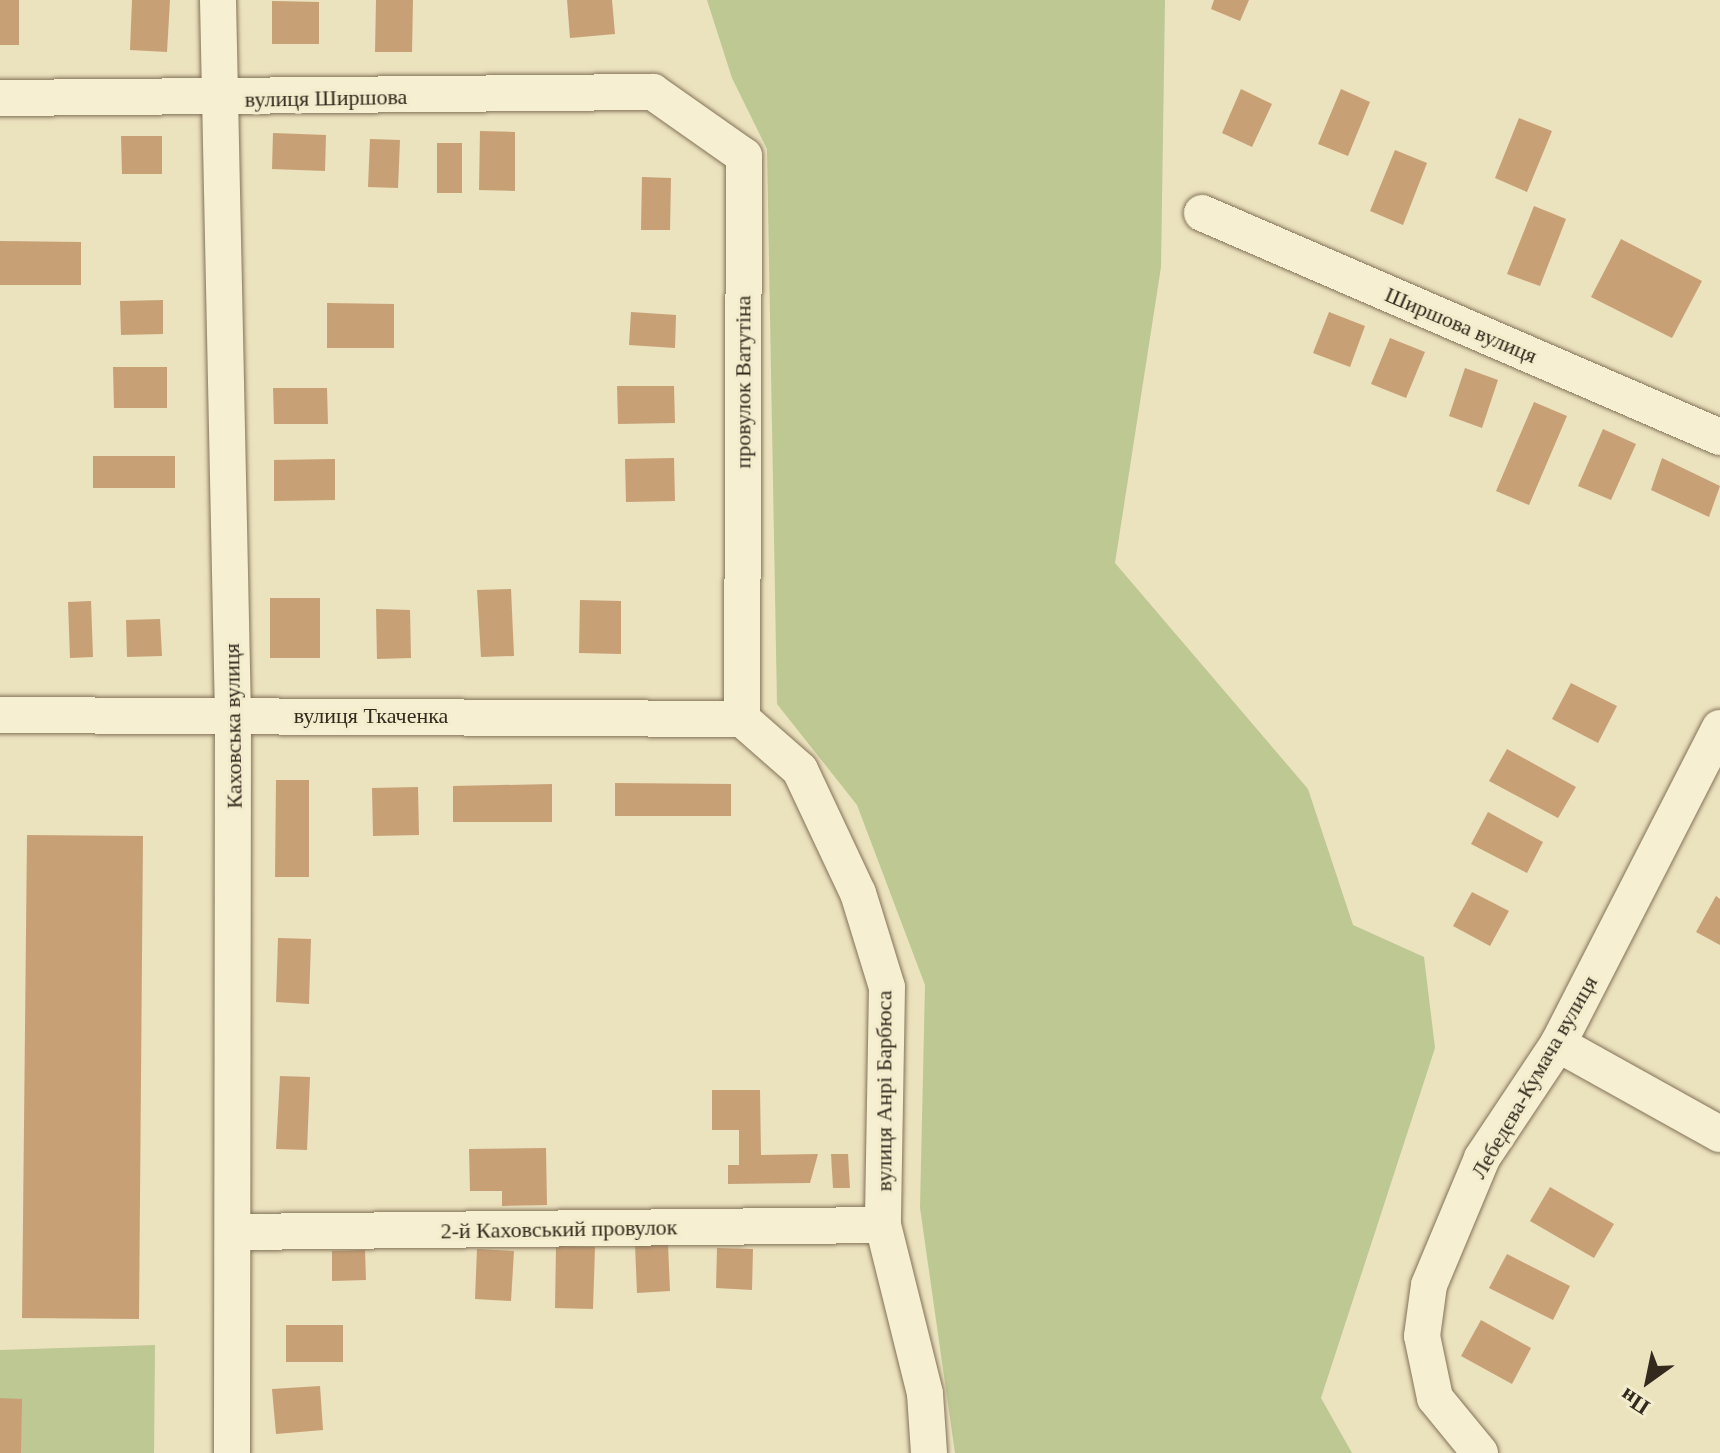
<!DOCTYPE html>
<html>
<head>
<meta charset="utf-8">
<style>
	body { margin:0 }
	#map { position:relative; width:1720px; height:1453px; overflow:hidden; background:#ebe2be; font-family:Georgia,serif }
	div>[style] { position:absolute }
	.green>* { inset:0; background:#bdc893 }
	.building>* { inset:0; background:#c8a076 }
	.roads { filter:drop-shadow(0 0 2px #837358) drop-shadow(0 0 2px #837358) }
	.minor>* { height:36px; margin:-18px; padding:0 18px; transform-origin:18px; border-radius:18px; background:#f7efd1 }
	span { translate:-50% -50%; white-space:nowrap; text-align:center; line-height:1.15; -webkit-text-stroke:6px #f3eccd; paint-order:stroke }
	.street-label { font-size:22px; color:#33291c }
	.north { position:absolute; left:1608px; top:1341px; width:80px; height:80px; -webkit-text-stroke:6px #f3eccd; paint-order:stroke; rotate:213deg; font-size:22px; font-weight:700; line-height:32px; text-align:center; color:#33291c }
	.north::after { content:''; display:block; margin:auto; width:28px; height:36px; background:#33291c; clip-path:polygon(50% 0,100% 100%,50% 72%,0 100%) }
</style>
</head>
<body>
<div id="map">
	<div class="green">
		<i style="clip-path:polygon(707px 0,1165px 0,1161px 267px,1115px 563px,1308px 789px,1353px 925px,1424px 957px,1435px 1048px,1321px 1398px,1352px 1453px,955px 1453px,920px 1208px,925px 985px,857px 805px,777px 704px,767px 149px,732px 78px)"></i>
		<i style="clip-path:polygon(155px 1345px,154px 1453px,0 1453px,0 1350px)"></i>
	</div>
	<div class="building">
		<i style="clip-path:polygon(0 0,19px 0,19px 45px,0 45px)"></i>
		<i style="clip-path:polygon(132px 0,170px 0,167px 52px,130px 50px)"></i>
		<i style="clip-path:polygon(376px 0,413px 0,412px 52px,375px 52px)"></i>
		<i style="clip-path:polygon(567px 0,612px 0,615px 34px,570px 38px)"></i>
		<i style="clip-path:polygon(1214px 0,1249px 0,1240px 21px,1211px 9px)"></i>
		<i style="clip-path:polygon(272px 1px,319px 2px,319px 44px,272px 44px)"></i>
		<i style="clip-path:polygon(1241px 89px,1272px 104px,1252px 147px,1222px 133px)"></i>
		<i style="clip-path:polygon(1341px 89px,1370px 102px,1348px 156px,1318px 144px)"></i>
		<i style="clip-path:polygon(1519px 118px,1552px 131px,1527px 192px,1495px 178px)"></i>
		<i style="clip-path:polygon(480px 131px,515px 132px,515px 191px,479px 190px)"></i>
		<i style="clip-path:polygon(273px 133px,326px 135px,325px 171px,272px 169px)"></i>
		<i style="clip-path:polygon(121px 136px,162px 136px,162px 174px,122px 174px)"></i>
		<i style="clip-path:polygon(370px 139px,400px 140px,398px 188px,368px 187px)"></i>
		<i style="clip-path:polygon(437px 143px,462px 143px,462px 193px,437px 193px)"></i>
		<i style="clip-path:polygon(1395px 150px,1427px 163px,1403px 225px,1370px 211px)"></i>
		<i style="clip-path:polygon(642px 177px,671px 178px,670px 230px,641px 230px)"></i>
		<i style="clip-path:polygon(1534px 206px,1566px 219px,1540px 286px,1507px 274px)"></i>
		<i style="clip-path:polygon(1621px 239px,1702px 281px,1672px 338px,1591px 297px)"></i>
		<i style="clip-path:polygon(0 241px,81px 242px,81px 285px,0 285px)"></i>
		<i style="clip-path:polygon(163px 300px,163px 334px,121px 335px,120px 301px)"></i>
		<i style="clip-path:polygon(327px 303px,394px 304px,394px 348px,327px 348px)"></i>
		<i style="clip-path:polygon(631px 312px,676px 315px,675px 348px,629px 345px)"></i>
		<i style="clip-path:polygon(1329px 312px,1365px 326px,1350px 367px,1313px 353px)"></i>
		<i style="clip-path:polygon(1390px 338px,1425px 352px,1406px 398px,1371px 384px)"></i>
		<i style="clip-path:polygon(113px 367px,167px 367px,167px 408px,114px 408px)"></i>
		<i style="clip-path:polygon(1465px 368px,1498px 380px,1482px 428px,1449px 416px)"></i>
		<i style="clip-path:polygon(617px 386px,674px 386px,675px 423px,618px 424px)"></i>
		<i style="clip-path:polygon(273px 388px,327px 388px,328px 424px,274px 424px)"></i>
		<i style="clip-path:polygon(1534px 402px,1567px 416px,1529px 505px,1496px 491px)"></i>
		<i style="clip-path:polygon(1603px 429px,1636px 444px,1611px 500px,1578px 486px)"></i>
		<i style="clip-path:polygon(93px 456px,175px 456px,175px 488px,93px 488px)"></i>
		<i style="clip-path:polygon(674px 458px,675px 501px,626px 502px,625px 459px)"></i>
		<i style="clip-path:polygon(1662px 458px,1720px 486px,1709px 517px,1651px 490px)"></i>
		<i style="clip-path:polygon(335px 459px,335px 500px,274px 501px,274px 460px)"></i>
		<i style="clip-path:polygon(511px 589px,514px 656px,481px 657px,477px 590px)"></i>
		<i style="clip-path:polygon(270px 598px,320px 598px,320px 658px,270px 658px)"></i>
		<i style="clip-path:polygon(580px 600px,621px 601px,621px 654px,579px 653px)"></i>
		<i style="clip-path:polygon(91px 601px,93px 657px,70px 658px,68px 602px)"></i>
		<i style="clip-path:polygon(376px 609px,410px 610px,411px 658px,377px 659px)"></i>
		<i style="clip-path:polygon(160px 619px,162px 656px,127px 657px,126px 620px)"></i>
		<i style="clip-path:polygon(1571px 683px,1617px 706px,1598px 743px,1552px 719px)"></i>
		<i style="clip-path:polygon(1507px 749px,1576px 787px,1558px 818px,1489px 781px)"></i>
		<i style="clip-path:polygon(276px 780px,309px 780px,309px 877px,275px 877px)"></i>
		<i style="clip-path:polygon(615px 783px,731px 784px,731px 816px,615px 816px)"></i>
		<i style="clip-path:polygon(552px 784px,552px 822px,453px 822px,453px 786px)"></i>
		<i style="clip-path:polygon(418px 787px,419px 835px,373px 836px,372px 788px)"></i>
		<i style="clip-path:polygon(1488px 812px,1543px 842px,1527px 873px,1471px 844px)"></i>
		<i style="clip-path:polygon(27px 835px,143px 836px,139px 1319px,22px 1318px)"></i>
		<i style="clip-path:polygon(1472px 892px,1509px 911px,1490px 946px,1453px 926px)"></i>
		<i style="clip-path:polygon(1716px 896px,1720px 899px,1720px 945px,1696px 932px)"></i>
		<i style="clip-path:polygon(278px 938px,311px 939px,309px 1004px,276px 1002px)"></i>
		<i style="clip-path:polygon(280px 1076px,310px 1077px,307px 1150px,276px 1149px)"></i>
		<i style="clip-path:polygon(712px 1090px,760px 1090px,761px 1155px,818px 1154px,810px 1183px,728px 1184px,728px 1165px,739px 1165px,739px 1130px,712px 1130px)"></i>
		<i style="clip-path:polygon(546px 1148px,547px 1205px,502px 1206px,502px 1191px,470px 1191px,469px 1149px)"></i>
		<i style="clip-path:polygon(831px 1154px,848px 1154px,850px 1188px,833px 1188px)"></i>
		<i style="clip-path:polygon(1550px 1187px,1614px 1224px,1594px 1258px,1530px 1221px)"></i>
		<i style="clip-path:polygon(668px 1244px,670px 1291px,637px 1293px,635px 1245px)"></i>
		<i style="clip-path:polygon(556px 1246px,595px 1247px,593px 1309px,555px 1308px)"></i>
		<i style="clip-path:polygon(717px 1248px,753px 1249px,752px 1290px,716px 1288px)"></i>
		<i style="clip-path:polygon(477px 1249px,514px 1251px,511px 1301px,475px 1299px)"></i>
		<i style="clip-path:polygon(365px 1250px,366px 1280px,332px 1281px,332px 1251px)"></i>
		<i style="clip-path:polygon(1507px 1254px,1570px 1286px,1553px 1320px,1489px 1288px)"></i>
		<i style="clip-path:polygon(1481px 1320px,1531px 1348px,1512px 1384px,1461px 1356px)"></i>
		<i style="clip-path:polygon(286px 1325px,343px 1325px,343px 1362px,286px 1362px)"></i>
		<i style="clip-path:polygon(320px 1386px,323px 1430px,276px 1434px,272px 1389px)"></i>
		<i style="clip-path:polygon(0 1398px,22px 1399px,21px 1453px,0 1453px)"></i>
	</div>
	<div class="roads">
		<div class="minor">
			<i style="left:218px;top:0;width:716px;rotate:88.8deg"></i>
			<i style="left:233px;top:716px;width:737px;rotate:90.08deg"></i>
			<i style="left:0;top:98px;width:653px;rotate:-0.53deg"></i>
			<i style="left:653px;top:92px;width:111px;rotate:35.1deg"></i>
			<i style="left:744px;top:156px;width:563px;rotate:90.2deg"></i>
			<i style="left:1202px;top:213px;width:564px;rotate:23.39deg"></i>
			<i style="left:0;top:715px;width:742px;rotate:0.31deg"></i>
			<i style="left:742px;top:719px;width:77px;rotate:41.3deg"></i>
			<i style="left:800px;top:770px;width:136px;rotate:64.8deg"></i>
			<i style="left:858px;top:893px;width:98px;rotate:72.9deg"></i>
			<i style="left:887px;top:987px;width:238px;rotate:91deg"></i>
			<i style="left:883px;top:1225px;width:174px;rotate:76deg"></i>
			<i style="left:925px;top:1394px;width:59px;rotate:86.1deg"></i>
			<i style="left:1558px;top:1044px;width:185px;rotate:29.1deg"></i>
			<i style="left:236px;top:1232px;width:647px;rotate:-0.62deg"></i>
			<i style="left:1480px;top:1453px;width:71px;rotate:-129.3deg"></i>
			<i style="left:1435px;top:1398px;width:63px;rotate:-101.8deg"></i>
			<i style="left:1422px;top:1336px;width:51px;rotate:-82.2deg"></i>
			<i style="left:1429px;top:1285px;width:138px;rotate:-67.3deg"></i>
			<i style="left:1482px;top:1158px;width:137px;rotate:-56.3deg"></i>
			<i style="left:1558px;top:1044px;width:355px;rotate:-62.9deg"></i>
		</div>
	</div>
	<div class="street-label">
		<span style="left:326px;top:98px;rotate:-1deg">вулиця Ширшова</span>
		<span style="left:1461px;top:325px;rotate:23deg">Ширшова вулиця</span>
		<span style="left:743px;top:382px;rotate:-90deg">провулок Ватутіна</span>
		<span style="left:371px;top:716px">вулиця Ткаченка</span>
		<span style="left:233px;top:726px;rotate:-91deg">Каховська вулиця</span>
		<span style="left:1534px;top:1077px;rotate:-60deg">Лебедєва-Кумача вулиця</span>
		<span style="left:884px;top:1091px;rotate:-90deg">вулиця Анрі Барбюса</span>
		<span style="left:559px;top:1229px;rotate:-1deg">2-й Каховський провулок</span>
	</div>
	<div class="north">Пн</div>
</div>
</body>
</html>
